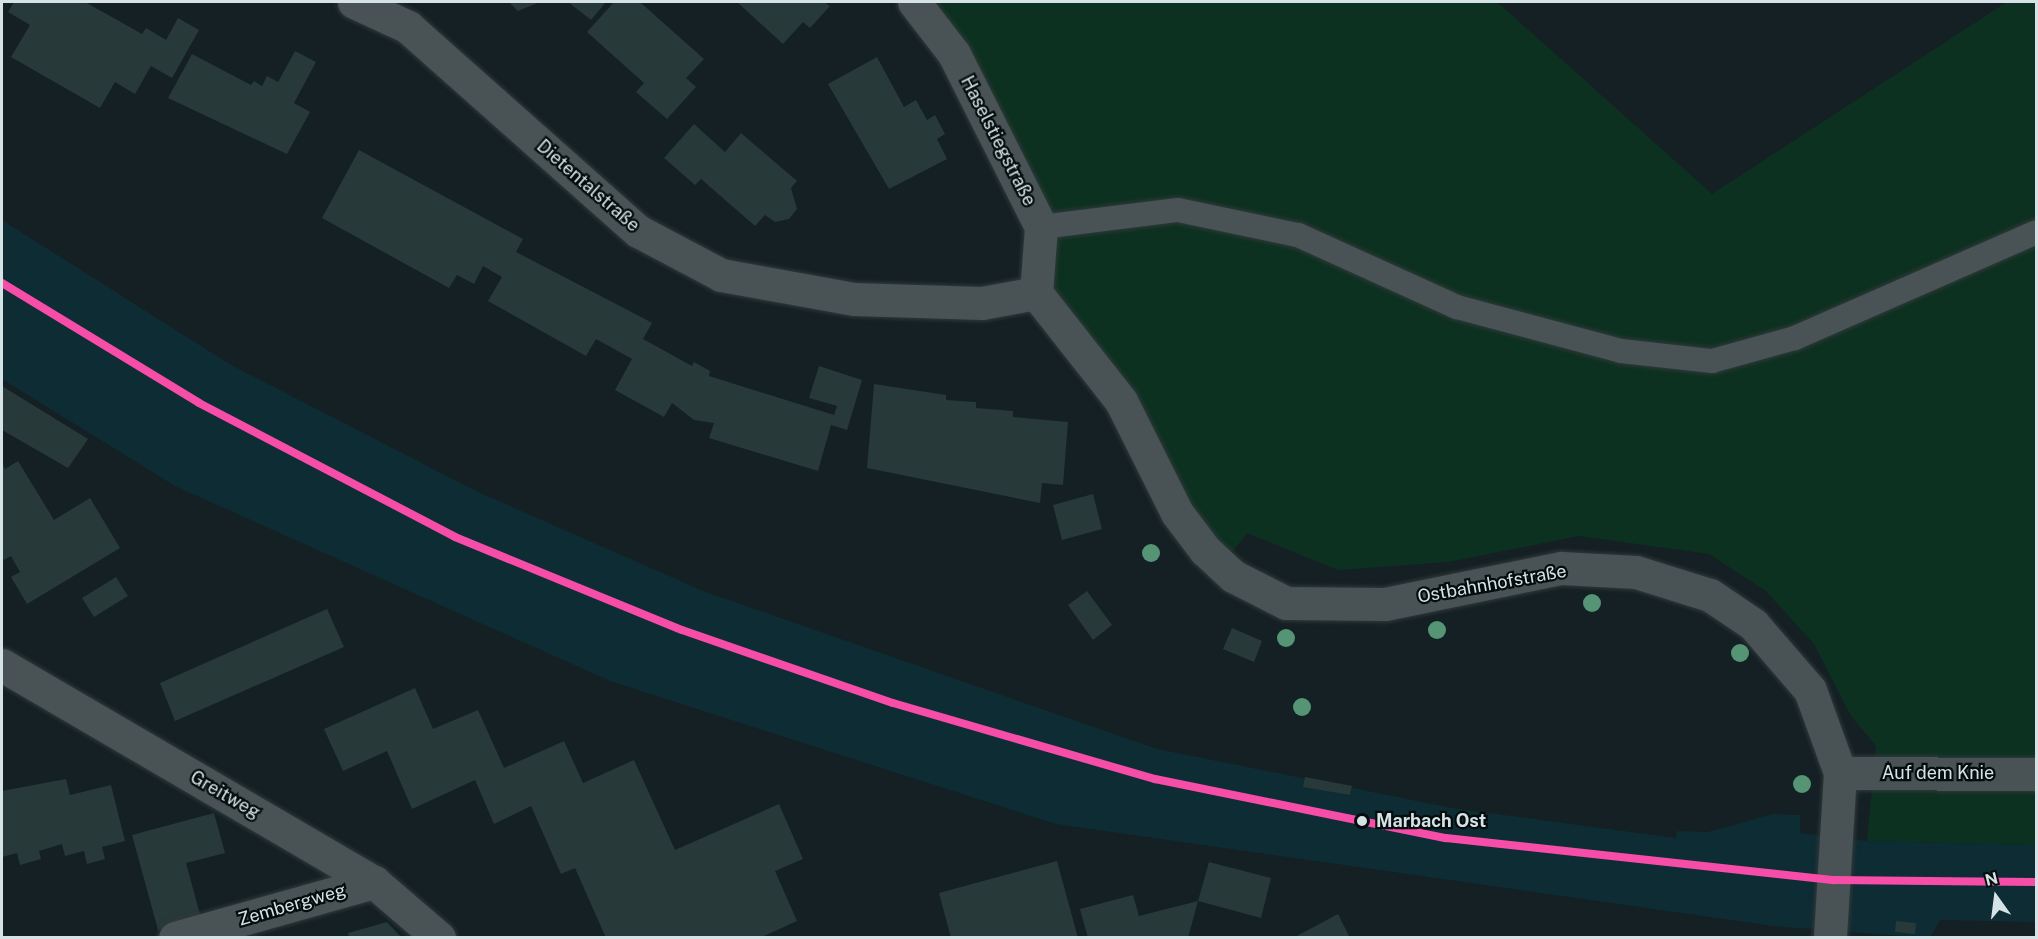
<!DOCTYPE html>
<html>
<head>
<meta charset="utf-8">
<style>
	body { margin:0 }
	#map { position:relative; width:2038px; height:939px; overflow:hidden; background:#142023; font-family:"Public Sans",sans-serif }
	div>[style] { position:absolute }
	.built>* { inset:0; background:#0e2c33 }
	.green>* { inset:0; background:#0d3120 }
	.building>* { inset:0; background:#273939 }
	.roads { filter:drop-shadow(0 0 2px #30393b) drop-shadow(0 0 2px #30393b) }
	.lane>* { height:24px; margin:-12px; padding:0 12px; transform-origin:12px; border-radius:12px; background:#495254 }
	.street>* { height:33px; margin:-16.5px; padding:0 16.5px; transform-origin:16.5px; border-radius:16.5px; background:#495254 }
	.rail-1>* { height:8px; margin:-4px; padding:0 4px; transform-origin:4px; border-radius:4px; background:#f54da8 }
	.trees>* { width:18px; height:18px; margin:-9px; border-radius:50%; background:#559474 }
	.dots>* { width:16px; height:16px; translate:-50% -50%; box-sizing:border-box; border:3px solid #040c0e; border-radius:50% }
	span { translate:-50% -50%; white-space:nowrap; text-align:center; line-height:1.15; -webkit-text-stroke:4.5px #040c0e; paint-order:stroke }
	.street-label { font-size:18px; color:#d6e3e6 }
	.stop-label { font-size:18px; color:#d6e3e6; font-weight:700 }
	.left { translate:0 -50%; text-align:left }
	.frame { position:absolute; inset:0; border:3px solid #d6e3e6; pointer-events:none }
	.north { position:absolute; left:1966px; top:867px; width:60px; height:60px; -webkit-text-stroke:4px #040c0e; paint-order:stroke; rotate:346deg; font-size:16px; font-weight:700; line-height:24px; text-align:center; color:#d6e3e6 }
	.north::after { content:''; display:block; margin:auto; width:21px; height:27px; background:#d6e3e6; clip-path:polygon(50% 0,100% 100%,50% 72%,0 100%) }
</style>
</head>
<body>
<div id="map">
	<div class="built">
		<i style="clip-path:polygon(2px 220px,231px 365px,476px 491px,703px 591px,1157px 749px,1452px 808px,1676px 838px,1677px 831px,1708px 832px,1773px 814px,1800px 815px,1800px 833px,1867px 841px,2036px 845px,2036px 922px,1940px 920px,1930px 938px,1773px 926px,1056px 824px,610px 681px,175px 486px,2px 379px)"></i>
	</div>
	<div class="green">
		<i style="clip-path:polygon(914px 2px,1497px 2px,1712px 194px,2007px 2px,2036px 2px,2036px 845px,1867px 841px,1876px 746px,1851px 716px,1814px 644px,1766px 591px,1709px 554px,1579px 536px,1448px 562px,1338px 570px,1247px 533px,1233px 551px,1177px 513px,1036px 293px,1041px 227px)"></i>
	</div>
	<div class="building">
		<i style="clip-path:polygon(14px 2px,85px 2px,142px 34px,146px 28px,166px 40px,178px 18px,199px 30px,172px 78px,151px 66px,135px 94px,115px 82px,100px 108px,11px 57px,30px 25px,8px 12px)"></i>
		<i style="clip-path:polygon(509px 2px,540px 2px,518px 11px)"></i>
		<i style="clip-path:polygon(568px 2px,606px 2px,591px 20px)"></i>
		<i style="clip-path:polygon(614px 2px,640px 2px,704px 59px,686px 78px,696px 87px,667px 119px,636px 92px,644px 83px,587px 32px)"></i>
		<i style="clip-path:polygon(737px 2px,824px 2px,830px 6px,810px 28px,803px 22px,783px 44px)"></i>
		<i style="clip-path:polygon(295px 51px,316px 62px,294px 103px,310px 112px,287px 154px,168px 98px,192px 54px,251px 85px,254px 81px,262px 86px,267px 76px,278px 82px)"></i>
		<i style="clip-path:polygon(877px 57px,904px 107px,916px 100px,927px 120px,935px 115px,945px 134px,937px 139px,947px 159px,889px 189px,828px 84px)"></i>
		<i style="clip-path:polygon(694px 124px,725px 152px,741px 133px,797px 181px,791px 188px,797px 209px,789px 219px,775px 222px,765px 215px,755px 226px,701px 179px,695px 185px,664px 158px)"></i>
		<i style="clip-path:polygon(359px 150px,523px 239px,516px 252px,643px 318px,652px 323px,643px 339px,692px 366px,694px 362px,710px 371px,709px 376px,834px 415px,837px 406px,809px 398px,819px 366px,862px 380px,847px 430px,831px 425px,818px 471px,709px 438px,714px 423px,694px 420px,672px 403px,664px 417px,615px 390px,632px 359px,596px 339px,586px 356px,488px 301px,502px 277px,483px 266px,474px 284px,457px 275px,449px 288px,322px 218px)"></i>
		<i style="clip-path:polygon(874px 384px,946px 395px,946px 400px,976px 402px,976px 408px,1013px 411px,1013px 417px,1068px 422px,1063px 485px,1042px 483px,1040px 503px,867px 468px)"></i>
		<i style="clip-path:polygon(2px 386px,88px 439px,68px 468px,2px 430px)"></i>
		<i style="clip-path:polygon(18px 461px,54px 520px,90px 498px,120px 548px,27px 604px,11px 577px,20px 572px,11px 556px,4px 560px,2px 556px,2px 462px,5px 469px)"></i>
		<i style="clip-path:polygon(1093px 494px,1102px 529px,1062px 540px,1053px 505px)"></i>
		<i style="clip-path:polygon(116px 577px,128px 596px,94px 617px,82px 598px)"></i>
		<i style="clip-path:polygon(1087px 591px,1112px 625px,1093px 640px,1068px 605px)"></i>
		<i style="clip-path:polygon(327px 609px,344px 647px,175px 721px,160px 683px)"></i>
		<i style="clip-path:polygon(1232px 628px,1262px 641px,1254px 662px,1223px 649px)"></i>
		<i style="clip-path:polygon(415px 688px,433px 729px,478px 710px,504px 768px,564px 741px,583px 783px,634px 760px,675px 850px,779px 804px,803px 859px,775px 871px,797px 921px,760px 938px,606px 938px,575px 868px,561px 874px,531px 806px,494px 824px,475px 780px,412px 809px,387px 751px,343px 771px,324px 729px)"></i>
		<i style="clip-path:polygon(1305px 777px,1352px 786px,1350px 795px,1303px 787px)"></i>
		<i style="clip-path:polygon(66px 779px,70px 795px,111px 785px,125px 841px,102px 847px,105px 859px,87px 864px,84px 851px,65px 856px,62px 844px,39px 851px,41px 859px,20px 865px,17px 853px,2px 857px,2px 791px)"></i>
		<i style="clip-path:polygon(214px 813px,225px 853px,186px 863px,201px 918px,158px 930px,132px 835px)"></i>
		<i style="clip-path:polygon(1057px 861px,1078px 938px,951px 938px,939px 893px)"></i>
		<i style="clip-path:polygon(1209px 862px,1271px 878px,1261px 918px,1198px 901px)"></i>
		<i style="clip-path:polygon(1133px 895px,1139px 916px,1198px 901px,1188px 938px,1088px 938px,1080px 909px)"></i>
		<i style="clip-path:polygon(1338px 914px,1350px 938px,1293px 938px)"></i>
		<i style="clip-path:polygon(1896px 921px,1916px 923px,1915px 934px,1895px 932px)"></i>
		<i style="clip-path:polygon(387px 922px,402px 938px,349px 938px,348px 933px)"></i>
	</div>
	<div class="roads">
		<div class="lane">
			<i style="left:1041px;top:227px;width:138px;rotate:-7.1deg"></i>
			<i style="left:1178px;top:210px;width:123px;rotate:11.8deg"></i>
			<i style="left:1298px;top:235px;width:175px;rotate:24.4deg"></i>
			<i style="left:1457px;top:307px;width:170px;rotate:15deg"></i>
			<i style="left:1621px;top:351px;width:92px;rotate:6.3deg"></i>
			<i style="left:1712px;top:361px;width:86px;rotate:-15.5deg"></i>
			<i style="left:1795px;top:338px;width:263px;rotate:-23.7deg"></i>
		</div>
		<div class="street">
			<i style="left:354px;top:2px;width:60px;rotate:24.8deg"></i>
			<i style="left:408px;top:27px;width:307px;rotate:41.6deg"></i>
			<i style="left:638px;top:231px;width:94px;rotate:27.9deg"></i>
			<i style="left:721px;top:275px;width:135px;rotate:10.2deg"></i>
			<i style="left:854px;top:299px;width:128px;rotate:1.8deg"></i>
			<i style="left:982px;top:303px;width:55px;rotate:-10.5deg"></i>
			<i style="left:914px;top:2px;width:66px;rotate:52.4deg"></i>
			<i style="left:954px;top:54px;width:194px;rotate:63.3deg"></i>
			<i style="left:1041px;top:227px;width:66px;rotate:94.3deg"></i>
			<i style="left:1036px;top:293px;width:137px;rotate:51.8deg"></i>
			<i style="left:1121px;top:401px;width:125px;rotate:63.4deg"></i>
			<i style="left:1177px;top:513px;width:46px;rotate:52.9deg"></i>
			<i style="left:1205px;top:550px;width:38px;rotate:43deg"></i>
			<i style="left:1233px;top:576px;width:59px;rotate:27deg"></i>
			<i style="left:1286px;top:603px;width:99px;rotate:0.6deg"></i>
			<i style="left:1385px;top:604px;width:180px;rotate:-11.6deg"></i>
			<i style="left:1561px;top:568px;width:75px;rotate:3.1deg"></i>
			<i style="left:1636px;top:572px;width:77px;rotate:17.3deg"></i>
			<i style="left:1710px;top:595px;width:52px;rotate:34deg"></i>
			<i style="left:1753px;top:624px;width:87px;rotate:49.2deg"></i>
			<i style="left:1810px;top:690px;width:88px;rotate:70.1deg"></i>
			<i style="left:1840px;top:773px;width:165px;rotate:93.5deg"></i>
			<i style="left:2px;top:665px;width:431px;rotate:30.3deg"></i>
			<i style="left:374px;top:882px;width:86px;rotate:40.7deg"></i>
			<i style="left:1840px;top:773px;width:196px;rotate:0.3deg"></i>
			<i style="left:175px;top:938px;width:207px;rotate:-15.7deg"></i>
		</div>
	</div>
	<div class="rail-1">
		<i style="left:2px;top:283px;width:231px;rotate:31.3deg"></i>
		<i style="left:199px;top:403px;width:289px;rotate:27.6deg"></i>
		<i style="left:455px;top:537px;width:245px;rotate:22.3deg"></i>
		<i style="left:682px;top:630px;width:223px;rotate:19.1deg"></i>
		<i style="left:893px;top:703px;width:273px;rotate:16.2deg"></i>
		<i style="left:1155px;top:779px;width:297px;rotate:11.5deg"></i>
		<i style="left:1446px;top:838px;width:391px;rotate:6.2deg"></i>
		<i style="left:1835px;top:880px;width:201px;rotate:0.6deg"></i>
	</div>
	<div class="trees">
		<i style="left:1151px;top:553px"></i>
		<i style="left:1592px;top:603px"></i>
		<i style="left:1437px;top:630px"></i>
		<i style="left:1286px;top:638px"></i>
		<i style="left:1740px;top:653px"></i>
		<i style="left:1302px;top:707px"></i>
		<i style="left:1802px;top:784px"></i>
	</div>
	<div class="dots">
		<i style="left:1362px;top:821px;background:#d6e3e6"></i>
	</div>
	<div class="street-label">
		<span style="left:998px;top:141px;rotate:63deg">Haselstiegstraße</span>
		<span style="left:588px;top:186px;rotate:41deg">Dietentalstraße</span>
		<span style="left:1492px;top:584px;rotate:-10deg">Ostbahnhofstraße</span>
		<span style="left:1938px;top:773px">Auf dem Knie</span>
		<span style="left:225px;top:795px;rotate:30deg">Greitweg</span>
		<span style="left:292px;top:905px;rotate:-16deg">Zembergweg</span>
	</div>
	<div class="stop-label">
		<span class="left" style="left:1376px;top:821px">Marbach Ost</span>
	</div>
	<div class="frame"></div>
	<div class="north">N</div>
</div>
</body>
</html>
